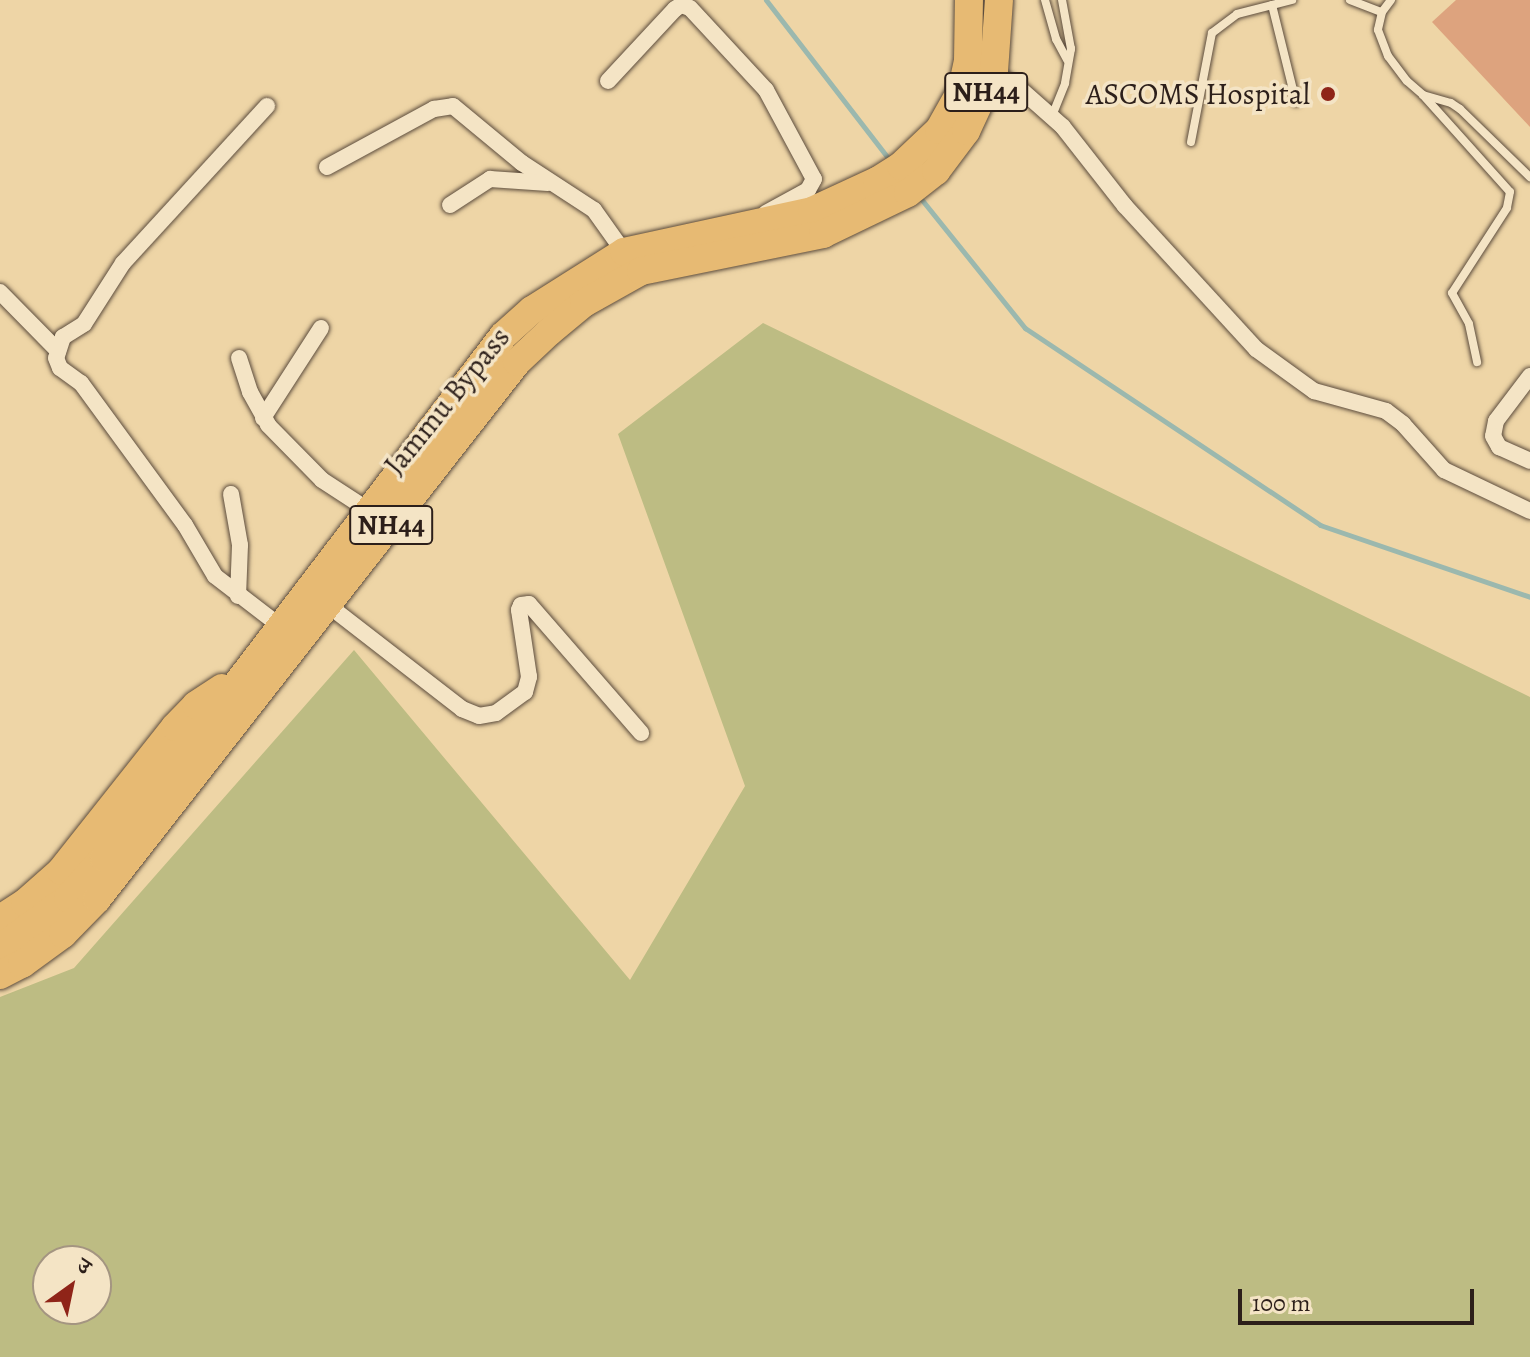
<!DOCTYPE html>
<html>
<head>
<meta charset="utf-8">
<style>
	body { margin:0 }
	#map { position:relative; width:1530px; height:1357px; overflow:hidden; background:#eed5a6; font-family:Alegreya,"Noto Serif Devanagari",serif }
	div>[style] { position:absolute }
	.green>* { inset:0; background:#bdbc83 }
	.stream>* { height:5px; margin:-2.5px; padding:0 2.5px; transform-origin:2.5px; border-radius:2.5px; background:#9bb8ae }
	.building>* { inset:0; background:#dda37e }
	.roads { filter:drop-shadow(0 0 2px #5c4c3d) drop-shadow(0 0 2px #5c4c3d) }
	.service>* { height:8px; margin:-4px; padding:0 4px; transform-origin:4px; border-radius:4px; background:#f4e4c5 }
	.minor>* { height:16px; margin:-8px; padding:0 8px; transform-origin:8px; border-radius:8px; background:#f4e4c5 }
	.trunk>* { height:28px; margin:-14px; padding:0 14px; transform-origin:14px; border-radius:14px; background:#e7ba73 }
	.dots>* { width:22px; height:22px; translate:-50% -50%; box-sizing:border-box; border:4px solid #f4e4c5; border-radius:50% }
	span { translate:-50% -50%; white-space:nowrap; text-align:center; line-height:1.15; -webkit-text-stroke:7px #f4e4c5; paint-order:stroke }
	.shield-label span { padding:2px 6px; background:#f4e4c5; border:2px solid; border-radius:6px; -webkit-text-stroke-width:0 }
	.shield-label { font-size:28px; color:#2c1f1a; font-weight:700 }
	.poi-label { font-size:30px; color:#2c1f1a }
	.right { translate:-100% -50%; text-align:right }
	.street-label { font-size:30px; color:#2c1f1a }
	.north { position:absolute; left:32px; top:1245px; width:80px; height:80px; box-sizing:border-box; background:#f4e4c5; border:2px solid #a49581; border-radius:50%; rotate:33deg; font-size:22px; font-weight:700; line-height:32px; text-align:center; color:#2c1f1a }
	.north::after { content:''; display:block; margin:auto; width:28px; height:36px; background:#8f2418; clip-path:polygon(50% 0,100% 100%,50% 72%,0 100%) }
	.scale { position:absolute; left:1238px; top:1289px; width:236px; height:36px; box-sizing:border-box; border:4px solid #2c1f1a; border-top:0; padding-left:10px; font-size:24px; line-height:28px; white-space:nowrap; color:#2c1f1a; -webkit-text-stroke:6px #f4e4c5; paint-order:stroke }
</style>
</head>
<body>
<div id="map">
	<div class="green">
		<i style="clip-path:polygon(evenodd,763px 323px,1530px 697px,1530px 1357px,0 1357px,0 997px,74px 968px,354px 650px,630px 980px,745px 786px,618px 434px,763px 323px,48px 1261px,96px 1261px,96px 1309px,48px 1309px,48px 1261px)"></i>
	</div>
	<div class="stream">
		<i style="left:766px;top:0;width:206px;rotate:52.3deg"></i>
		<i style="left:918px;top:195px;width:171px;rotate:51.2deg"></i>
		<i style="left:1025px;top:328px;width:355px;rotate:33.7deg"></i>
		<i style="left:1320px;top:525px;width:222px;rotate:18.9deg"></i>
	</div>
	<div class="building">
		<i style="clip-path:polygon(1456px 0,1530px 0,1530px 127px,1432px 22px)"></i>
	</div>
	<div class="roads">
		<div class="service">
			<i style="left:1045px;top:0;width:41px;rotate:74.2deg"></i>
			<i style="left:1056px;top:39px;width:24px;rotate:62deg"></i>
			<i style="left:1350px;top:0;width:34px;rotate:21deg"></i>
			<i style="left:1391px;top:0;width:15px;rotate:127deg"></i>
			<i style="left:1382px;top:12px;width:18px;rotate:103deg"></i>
			<i style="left:1378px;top:30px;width:28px;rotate:69deg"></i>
			<i style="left:1388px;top:56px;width:31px;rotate:53deg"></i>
			<i style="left:1407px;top:81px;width:21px;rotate:41deg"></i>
			<i style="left:1423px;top:95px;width:29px;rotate:16deg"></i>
			<i style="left:1451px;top:103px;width:11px;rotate:34deg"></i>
			<i style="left:1460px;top:109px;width:98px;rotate:44.2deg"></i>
			<i style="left:1272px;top:5px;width:100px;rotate:76.1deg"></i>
			<i style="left:1423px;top:95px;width:130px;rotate:48.1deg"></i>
			<i style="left:1510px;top:192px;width:16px;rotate:101deg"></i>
			<i style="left:1507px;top:208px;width:101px;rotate:122.9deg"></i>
			<i style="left:1452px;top:293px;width:35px;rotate:61deg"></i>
			<i style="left:1469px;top:324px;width:39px;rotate:78deg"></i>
			<i style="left:1052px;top:116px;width:35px;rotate:-68deg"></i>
			<i style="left:1065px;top:83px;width:35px;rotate:-80deg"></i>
			<i style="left:1071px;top:49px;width:50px;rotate:-100.4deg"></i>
			<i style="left:1191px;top:142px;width:111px;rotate:-79.1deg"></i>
			<i style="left:1212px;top:33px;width:31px;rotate:-37deg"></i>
			<i style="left:1237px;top:14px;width:57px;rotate:-14.3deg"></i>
		</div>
		<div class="minor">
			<i style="left:988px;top:69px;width:35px;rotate:31deg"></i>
			<i style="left:1018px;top:87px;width:60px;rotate:41.6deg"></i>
			<i style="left:1063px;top:127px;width:100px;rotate:51.9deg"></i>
			<i style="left:1125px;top:206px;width:194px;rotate:47.5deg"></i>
			<i style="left:1256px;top:349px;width:72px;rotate:35.9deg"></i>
			<i style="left:1314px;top:391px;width:75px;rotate:15.5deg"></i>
			<i style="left:1386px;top:411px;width:21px;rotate:37deg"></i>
			<i style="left:1403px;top:424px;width:62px;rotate:48.3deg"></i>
			<i style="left:1444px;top:470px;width:95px;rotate:25.5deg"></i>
			<i style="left:608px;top:81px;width:98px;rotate:-47.1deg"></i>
			<i style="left:675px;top:9px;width:7px;rotate:-34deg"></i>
			<i style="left:681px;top:5px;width:9px;rotate:18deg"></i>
			<i style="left:690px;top:8px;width:112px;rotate:47.2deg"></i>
			<i style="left:766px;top:90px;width:101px;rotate:61.7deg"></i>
			<i style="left:814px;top:179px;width:13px;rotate:119deg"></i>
			<i style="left:808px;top:190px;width:48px;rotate:151.3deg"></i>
			<i style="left:267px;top:106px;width:213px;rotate:132.5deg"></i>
			<i style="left:123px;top:263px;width:72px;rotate:122.6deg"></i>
			<i style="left:84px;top:324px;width:25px;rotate:148deg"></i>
			<i style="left:63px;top:337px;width:22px;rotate:108deg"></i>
			<i style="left:56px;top:358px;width:11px;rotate:68deg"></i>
			<i style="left:60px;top:368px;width:26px;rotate:36deg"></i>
			<i style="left:81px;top:383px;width:176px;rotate:53.8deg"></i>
			<i style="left:185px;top:525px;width:59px;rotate:59.5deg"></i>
			<i style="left:215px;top:576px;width:82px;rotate:37.6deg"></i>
			<i style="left:327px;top:167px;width:122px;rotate:-28.5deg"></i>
			<i style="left:434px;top:109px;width:19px;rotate:-9deg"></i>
			<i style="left:453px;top:106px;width:89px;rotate:39.6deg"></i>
			<i style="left:522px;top:163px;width:86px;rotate:33.1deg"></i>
			<i style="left:594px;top:210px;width:52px;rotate:54.5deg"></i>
			<i style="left:450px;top:205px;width:48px;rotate:-33deg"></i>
			<i style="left:490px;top:179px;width:58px;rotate:3.9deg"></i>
			<i style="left:0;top:292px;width:83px;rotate:45.5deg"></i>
			<i style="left:239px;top:358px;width:36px;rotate:72deg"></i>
			<i style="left:250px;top:392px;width:38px;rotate:61deg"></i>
			<i style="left:268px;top:425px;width:77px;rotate:45.5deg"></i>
			<i style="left:322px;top:480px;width:55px;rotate:33.1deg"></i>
			<i style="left:1530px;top:376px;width:56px;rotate:127.1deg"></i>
			<i style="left:1496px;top:421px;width:15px;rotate:101deg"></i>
			<i style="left:1493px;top:436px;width:13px;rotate:61deg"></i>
			<i style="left:1499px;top:447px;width:34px;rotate:24deg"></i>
			<i style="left:263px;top:418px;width:107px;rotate:-57.2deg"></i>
			<i style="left:231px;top:494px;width:52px;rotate:80deg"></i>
			<i style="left:240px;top:545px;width:51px;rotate:92.2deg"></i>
			<i style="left:328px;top:605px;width:170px;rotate:37.8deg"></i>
			<i style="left:462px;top:709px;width:18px;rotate:22deg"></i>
			<i style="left:479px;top:716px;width:17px;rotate:-10deg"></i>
			<i style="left:496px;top:713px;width:36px;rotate:-36deg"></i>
			<i style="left:525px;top:692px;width:16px;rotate:-75deg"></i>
			<i style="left:529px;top:677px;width:68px;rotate:-98.5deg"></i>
			<i style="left:519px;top:610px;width:5px;rotate:-68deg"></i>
			<i style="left:521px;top:605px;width:8px;rotate:-7deg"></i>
			<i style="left:529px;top:604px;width:171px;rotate:49deg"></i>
		</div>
		<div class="trunk">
			<i style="left:0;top:919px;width:30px;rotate:-33deg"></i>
			<i style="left:25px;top:903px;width:48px;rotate:-41.6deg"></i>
			<i style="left:61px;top:871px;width:184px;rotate:-51.6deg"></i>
			<i style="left:175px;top:727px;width:30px;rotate:-46deg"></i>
			<i style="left:196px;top:705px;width:31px;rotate:-33deg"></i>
			<i style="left:0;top:948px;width:84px;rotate:-36.3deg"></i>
			<i style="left:68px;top:898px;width:54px;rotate:-48deg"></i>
			<i style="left:104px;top:858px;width:657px;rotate:-52.61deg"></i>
			<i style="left:503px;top:336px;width:39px;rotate:-42deg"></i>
			<i style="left:532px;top:310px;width:109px;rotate:-32.2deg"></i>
			<i style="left:624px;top:252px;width:192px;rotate:-12.3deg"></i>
			<i style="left:812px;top:211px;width:72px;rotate:-24.8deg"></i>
			<i style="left:877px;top:181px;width:28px;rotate:-32deg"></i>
			<i style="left:901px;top:166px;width:52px;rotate:-43.5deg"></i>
			<i style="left:939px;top:130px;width:47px;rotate:-60.7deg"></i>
			<i style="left:962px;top:89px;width:29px;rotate:-78deg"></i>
			<i style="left:968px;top:61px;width:61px;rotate:-89.1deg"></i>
			<i style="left:0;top:975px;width:25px;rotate:-27deg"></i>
			<i style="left:22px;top:964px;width:51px;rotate:-36.2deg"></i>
			<i style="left:63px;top:934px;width:49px;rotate:-45.8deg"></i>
			<i style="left:97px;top:899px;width:682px;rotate:-51.97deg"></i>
			<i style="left:517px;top:362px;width:44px;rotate:-43.2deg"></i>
			<i style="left:549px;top:332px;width:45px;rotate:-39.6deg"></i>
			<i style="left:584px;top:303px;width:65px;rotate:-29.3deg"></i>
			<i style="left:641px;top:271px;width:186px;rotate:-11.5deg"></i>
			<i style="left:823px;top:234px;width:94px;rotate:-25.8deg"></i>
			<i style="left:908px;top:193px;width:36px;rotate:-38deg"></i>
			<i style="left:936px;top:171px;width:50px;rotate:-53.1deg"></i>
			<i style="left:966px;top:131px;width:66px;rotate:-65deg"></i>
			<i style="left:994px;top:71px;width:71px;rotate:-86deg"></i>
		</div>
	</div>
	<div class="dots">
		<i style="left:1328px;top:94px;background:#8f2418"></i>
	</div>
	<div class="shield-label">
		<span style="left:986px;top:92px">NH44</span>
		<span style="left:391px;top:525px">NH44</span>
	</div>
	<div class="poi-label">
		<span class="right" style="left:1310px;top:94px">ASCOMS Hospital</span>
	</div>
	<div class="street-label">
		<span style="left:447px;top:401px;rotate:-51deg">Jammu Bypass</span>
	</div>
	<div class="north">उ</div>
	<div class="scale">100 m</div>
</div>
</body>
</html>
